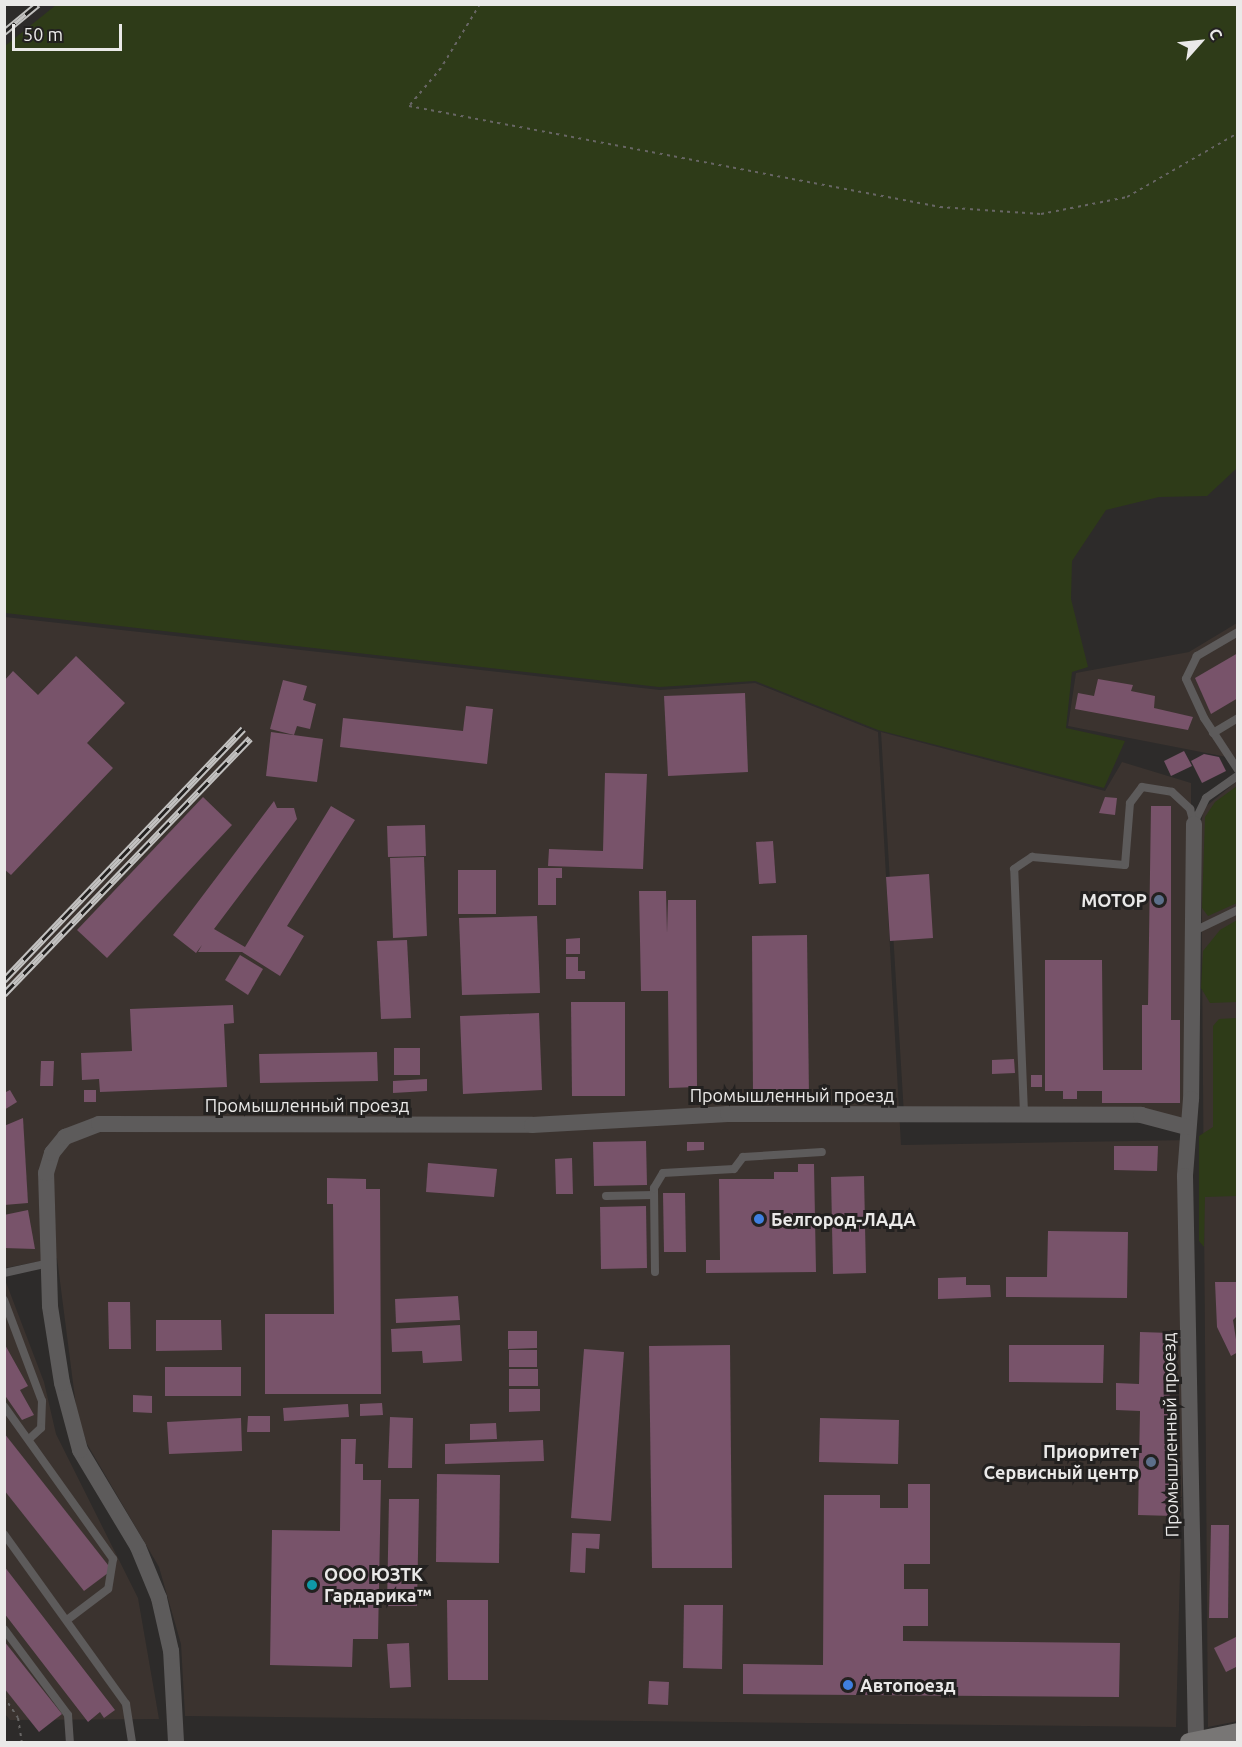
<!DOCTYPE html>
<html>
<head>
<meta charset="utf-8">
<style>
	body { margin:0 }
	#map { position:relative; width:1242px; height:1747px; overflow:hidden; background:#2d2b2a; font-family:Ubuntu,sans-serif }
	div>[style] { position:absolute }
	.built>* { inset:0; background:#3b332f }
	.green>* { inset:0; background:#2e3b18 }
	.building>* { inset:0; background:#78536a }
	.path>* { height:2px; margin-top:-1px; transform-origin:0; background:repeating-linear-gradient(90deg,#686665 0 3px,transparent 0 7.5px) }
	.lane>* { height:8px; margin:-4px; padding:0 4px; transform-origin:4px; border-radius:4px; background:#5d5b5b }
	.street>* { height:16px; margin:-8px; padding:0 8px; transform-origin:8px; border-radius:8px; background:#5d5b5b }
	.secondary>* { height:18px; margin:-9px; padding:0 9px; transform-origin:9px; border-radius:9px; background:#787675 }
	.rail>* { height:7px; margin-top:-3.5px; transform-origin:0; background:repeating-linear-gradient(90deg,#232120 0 14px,#c2c1c0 0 28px); box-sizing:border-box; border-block:2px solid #c2c1c0 }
	.dots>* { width:16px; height:16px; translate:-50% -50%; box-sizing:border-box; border:3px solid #232120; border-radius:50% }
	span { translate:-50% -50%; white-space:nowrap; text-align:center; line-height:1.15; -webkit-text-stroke:6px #232120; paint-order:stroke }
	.poi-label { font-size:18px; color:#eae9e8; font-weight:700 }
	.right { translate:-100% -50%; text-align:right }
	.left { translate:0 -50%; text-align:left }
	.street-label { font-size:18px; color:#eae9e8 }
	.frame { position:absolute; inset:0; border:6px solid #eae9e8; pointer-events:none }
	.north { position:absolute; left:1170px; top:12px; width:60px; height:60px; -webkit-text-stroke:4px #232120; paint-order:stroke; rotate:63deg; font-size:16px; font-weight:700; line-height:24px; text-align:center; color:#eae9e8 }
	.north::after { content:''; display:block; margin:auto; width:21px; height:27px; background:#eae9e8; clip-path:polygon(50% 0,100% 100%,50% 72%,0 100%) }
	.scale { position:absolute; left:12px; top:24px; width:110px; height:27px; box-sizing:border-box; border:3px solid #eae9e8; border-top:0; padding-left:8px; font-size:18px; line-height:21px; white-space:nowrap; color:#eae9e8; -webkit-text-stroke:4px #232120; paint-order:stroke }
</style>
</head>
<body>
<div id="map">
	<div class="built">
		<i style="clip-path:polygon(5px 617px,660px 690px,755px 683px,878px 732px,901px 1145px,1191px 1140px,1176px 1727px,185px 1716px,181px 1644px,159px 1567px,87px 1444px,77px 1414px,57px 1258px,5px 1268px)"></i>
		<i style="clip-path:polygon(1237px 623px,1237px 759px,1068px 726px,1076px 673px,1189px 652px)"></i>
		<i style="clip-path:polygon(881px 732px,1105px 791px,1122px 762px,1191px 783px,1192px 1118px,904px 1115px)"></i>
		<i style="clip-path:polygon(1237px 781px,1238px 1721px,1208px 1727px,1201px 823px,1204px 808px)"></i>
		<i style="clip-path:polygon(4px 1277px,44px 1382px,56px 1434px,138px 1598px,159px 1719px,10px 1720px,5px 1714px)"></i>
	</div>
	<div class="green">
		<i style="clip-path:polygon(56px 5px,1237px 5px,1237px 468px,1207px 496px,1159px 497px,1106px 510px,1072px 561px,1071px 599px,1088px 667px,1072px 672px,1066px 728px,1125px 741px,1104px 788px,878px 730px,755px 681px,659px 687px,5px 613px,5px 46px)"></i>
		<i style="clip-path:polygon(1237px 786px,1237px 903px,1208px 916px,1202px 908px,1205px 817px,1215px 802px)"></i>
		<i style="clip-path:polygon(1237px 920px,1237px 1002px,1210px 1003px,1201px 988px,1203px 951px,1220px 930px)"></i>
		<i style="clip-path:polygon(1237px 1018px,1237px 1196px,1205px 1197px,1204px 1247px,1199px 1241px,1199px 1136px,1213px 1127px,1213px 1026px,1219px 1019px)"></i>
	</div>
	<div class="building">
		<i style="clip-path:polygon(1238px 653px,1238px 698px,1211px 714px,1195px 678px)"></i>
		<i style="clip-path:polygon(76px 656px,125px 703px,87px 743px,113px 768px,11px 875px,4px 869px,4px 681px,13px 671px,38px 695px)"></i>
		<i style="clip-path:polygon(1098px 679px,1133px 685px,1131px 691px,1155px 696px,1154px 708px,1193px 717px,1188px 730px,1075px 709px,1078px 693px,1094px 696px)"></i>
		<i style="clip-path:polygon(283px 680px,307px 686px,303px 700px,316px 704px,310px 729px,297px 726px,294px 735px,270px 729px)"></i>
		<i style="clip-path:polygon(745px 693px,748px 772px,668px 776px,664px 696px)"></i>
		<i style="clip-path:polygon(466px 706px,493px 709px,487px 764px,340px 747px,343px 718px,463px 731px)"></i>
		<i style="clip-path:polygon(271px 732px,323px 739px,317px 782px,266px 776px)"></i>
		<i style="clip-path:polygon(1184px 751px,1192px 766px,1171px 776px,1164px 761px)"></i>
		<i style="clip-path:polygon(1204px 754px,1219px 757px,1226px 771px,1202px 783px,1191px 761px)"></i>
		<i style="clip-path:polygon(605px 773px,647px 774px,643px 869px,548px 866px,549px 849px,603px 851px)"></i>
		<i style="clip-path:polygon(203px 797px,232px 825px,107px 958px,77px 930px)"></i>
		<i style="clip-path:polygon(1105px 797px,1117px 798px,1115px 815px,1099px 813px)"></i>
		<i style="clip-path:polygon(274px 801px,277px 808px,294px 808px,297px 819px,214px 929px,245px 947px,331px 806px,355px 820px,287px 926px,304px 936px,280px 976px,242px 952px,198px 952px,202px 945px,196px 953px,173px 935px)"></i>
		<i style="clip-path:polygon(1151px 806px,1171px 806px,1171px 1020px,1180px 1020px,1180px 1103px,1102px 1103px,1102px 1091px,1077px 1091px,1077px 1099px,1063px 1099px,1063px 1091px,1045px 1091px,1045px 960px,1102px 960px,1103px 1070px,1142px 1070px,1142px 1005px,1148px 1005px)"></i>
		<i style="clip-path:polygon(425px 825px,426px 856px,388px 857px,387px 826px)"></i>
		<i style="clip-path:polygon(773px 841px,776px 883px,759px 884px,756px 842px)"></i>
		<i style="clip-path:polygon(424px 857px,427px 936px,393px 938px,390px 858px)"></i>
		<i style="clip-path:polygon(538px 868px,562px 868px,562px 878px,556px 878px,556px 905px,538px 905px)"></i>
		<i style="clip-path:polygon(458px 870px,496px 870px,496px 914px,458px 914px)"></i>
		<i style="clip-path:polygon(929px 874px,933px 938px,890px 941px,886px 877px)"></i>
		<i style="clip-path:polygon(639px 891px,666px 891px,667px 933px,668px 900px,696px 900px,697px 1087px,669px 1088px,668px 991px,641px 991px)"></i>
		<i style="clip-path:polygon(537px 916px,540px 993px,462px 995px,459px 918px)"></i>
		<i style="clip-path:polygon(807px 935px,809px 1096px,753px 1096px,752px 936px)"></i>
		<i style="clip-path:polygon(580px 938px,580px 954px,566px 954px,566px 939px)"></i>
		<i style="clip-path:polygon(407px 940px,411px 1018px,381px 1019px,377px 941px)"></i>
		<i style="clip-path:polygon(240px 955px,263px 969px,248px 995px,225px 980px)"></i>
		<i style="clip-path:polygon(566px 957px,578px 957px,578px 971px,585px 971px,585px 979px,566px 979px)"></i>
		<i style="clip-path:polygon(571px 1002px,625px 1002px,625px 1096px,572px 1096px)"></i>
		<i style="clip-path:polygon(233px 1005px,234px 1023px,224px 1024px,227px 1087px,100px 1092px,99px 1079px,82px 1080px,81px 1053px,132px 1051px,130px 1009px)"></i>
		<i style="clip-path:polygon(539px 1013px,542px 1090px,463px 1094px,460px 1016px)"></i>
		<i style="clip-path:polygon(394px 1048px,420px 1048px,420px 1075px,394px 1075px)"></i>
		<i style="clip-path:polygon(377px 1052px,378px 1081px,260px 1083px,259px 1054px)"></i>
		<i style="clip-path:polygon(1014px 1059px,1015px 1073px,992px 1074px,992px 1060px)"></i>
		<i style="clip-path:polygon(41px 1061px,54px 1061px,53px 1086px,40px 1086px)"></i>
		<i style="clip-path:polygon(1031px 1075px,1042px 1075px,1042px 1087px,1031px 1087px)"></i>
		<i style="clip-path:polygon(427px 1079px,427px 1091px,393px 1093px,393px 1081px)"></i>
		<i style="clip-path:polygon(10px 1090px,17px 1102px,4px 1110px,4px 1093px)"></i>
		<i style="clip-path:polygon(84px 1090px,96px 1090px,96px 1102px,84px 1102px)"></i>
		<i style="clip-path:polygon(23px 1118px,28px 1203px,4px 1205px,4px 1126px)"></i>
		<i style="clip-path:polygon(646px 1141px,647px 1185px,594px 1186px,593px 1142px)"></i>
		<i style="clip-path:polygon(687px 1142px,704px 1142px,704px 1150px,687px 1151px)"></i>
		<i style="clip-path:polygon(1114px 1146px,1158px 1146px,1157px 1171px,1114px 1170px)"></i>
		<i style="clip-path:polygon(572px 1158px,573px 1194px,556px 1194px,555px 1159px)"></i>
		<i style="clip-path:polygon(428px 1163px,497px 1169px,494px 1197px,426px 1192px)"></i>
		<i style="clip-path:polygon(798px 1164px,814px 1164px,816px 1272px,706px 1273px,706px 1260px,720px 1260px,719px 1179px,774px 1179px,774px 1172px,798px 1172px)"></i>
		<i style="clip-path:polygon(864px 1176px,866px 1273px,833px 1274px,831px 1177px)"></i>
		<i style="clip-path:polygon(327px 1178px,366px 1179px,366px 1189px,380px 1189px,381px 1394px,265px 1394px,265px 1314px,334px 1314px,333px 1204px,327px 1204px)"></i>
		<i style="clip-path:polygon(663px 1193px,685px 1193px,686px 1252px,664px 1252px)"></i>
		<i style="clip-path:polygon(646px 1206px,647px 1268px,601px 1269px,600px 1207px)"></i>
		<i style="clip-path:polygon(28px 1210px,35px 1249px,4px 1248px,4px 1215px)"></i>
		<i style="clip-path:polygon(1048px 1231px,1128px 1232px,1127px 1298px,1006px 1297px,1006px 1277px,1047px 1277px)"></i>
		<i style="clip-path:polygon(966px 1277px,966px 1285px,990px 1285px,991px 1297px,938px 1299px,938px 1278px)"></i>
		<i style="clip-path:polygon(1215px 1282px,1238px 1282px,1238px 1315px,1233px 1320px,1238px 1352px,1231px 1356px,1217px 1327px)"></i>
		<i style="clip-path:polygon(458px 1296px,460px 1320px,396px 1323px,395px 1299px)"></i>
		<i style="clip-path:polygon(108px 1302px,130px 1302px,131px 1349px,109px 1349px)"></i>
		<i style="clip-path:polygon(156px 1320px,221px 1320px,222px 1350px,156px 1351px)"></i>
		<i style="clip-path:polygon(460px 1325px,462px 1361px,423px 1363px,422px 1351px,392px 1352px,391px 1329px)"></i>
		<i style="clip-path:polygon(508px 1331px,537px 1331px,537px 1348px,508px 1349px)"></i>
		<i style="clip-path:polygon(1140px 1332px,1171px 1333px,1168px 1476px,1174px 1476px,1173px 1516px,1138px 1515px,1140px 1411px,1116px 1410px,1116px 1383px,1139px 1384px)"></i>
		<i style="clip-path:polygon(4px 1343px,28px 1386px,20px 1390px,34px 1415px,22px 1420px,4px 1394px)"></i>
		<i style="clip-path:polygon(730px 1345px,732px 1568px,652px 1568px,649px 1346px)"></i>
		<i style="clip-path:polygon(1009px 1345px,1104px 1345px,1103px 1383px,1009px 1382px)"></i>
		<i style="clip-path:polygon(584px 1349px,624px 1352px,611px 1521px,571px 1518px)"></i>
		<i style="clip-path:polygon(509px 1350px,537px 1350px,537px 1367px,509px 1367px)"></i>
		<i style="clip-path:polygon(165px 1367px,241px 1367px,241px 1396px,165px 1396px)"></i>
		<i style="clip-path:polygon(509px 1369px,538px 1369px,538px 1386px,509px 1386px)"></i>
		<i style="clip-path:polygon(509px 1389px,540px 1389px,540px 1411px,509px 1412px)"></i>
		<i style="clip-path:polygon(133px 1395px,152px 1396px,152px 1413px,133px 1412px)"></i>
		<i style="clip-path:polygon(382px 1403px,383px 1415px,360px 1416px,360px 1404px)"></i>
		<i style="clip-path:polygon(348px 1404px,349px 1417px,284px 1421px,283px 1408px)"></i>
		<i style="clip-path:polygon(248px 1416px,270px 1416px,270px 1432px,247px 1432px)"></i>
		<i style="clip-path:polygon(390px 1417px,413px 1418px,412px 1468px,388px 1468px)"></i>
		<i style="clip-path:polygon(241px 1418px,242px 1451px,169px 1454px,167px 1422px)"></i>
		<i style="clip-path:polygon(820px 1418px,899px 1420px,898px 1464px,819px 1462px)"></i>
		<i style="clip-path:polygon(496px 1423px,497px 1439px,470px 1440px,470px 1424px)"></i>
		<i style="clip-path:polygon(4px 1433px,112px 1570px,84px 1591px,4px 1490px)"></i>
		<i style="clip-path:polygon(341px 1439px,356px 1439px,355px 1464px,363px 1464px,363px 1480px,381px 1480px,378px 1639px,353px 1639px,352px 1667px,270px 1665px,272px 1530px,340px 1531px)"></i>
		<i style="clip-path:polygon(543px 1440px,544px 1461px,445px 1464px,445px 1444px)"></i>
		<i style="clip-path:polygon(437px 1474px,500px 1475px,499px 1563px,436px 1562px)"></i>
		<i style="clip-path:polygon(908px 1484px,930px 1484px,930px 1564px,904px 1564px,904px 1589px,928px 1589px,928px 1626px,903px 1626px,903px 1641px,1120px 1643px,1119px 1697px,743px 1694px,743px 1664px,823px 1665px,824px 1495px,880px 1495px,880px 1508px,908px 1508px)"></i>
		<i style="clip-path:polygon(389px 1499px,419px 1499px,417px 1606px,387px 1606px)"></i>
		<i style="clip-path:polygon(1211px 1525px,1229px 1525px,1228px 1618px,1209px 1618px)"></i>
		<i style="clip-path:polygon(572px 1533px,600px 1534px,599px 1549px,586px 1548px,585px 1573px,570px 1572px)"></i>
		<i style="clip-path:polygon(4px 1566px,115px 1710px,104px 1718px,100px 1712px,88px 1722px,4px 1613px)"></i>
		<i style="clip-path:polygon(447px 1600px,488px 1600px,488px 1680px,448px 1680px)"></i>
		<i style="clip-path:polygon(684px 1605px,723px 1605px,722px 1669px,683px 1668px)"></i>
		<i style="clip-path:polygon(1238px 1636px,1238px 1666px,1226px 1672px,1214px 1648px)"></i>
		<i style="clip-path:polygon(4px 1641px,62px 1714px,39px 1732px,4px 1688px)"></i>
		<i style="clip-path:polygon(409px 1643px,411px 1687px,390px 1688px,387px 1644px)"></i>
		<i style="clip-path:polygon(649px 1681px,669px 1682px,668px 1705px,648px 1704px)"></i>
	</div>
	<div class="path">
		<i style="left:480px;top:4px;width:75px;rotate:121.4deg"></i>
		<i style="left:441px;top:68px;width:50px;rotate:130.1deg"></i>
		<i style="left:409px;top:106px;width:541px;rotate:10.77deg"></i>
		<i style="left:940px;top:207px;width:101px;rotate:4deg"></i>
		<i style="left:1041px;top:214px;width:88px;rotate:-11.2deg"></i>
		<i style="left:1127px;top:197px;width:128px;rotate:-30deg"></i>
		<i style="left:4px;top:1697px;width:25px;rotate:56deg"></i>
		<i style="left:18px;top:1718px;width:24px;rotate:81deg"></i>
	</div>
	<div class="lane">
		<i style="left:1238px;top:632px;width:48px;rotate:149.7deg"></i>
		<i style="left:1197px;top:656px;width:25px;rotate:116deg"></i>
		<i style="left:1186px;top:679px;width:43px;rotate:65.2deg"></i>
		<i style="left:1204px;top:718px;width:62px;rotate:56.8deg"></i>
		<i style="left:1213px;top:733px;width:29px;rotate:-31deg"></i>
		<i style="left:1194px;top:823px;width:28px;rotate:-64deg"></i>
		<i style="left:1206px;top:798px;width:39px;rotate:-35deg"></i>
		<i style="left:1192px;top:932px;width:51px;rotate:-25.6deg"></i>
		<i style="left:1024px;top:1113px;width:244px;rotate:-92.3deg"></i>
		<i style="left:1014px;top:869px;width:22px;rotate:-34deg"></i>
		<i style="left:1032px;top:857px;width:93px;rotate:4.9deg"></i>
		<i style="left:1125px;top:865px;width:62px;rotate:-85.4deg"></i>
		<i style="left:1130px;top:803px;width:20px;rotate:-53deg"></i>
		<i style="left:1142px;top:787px;width:30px;rotate:9deg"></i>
		<i style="left:1172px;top:792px;width:25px;rotate:43deg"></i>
		<i style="left:1190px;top:809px;width:16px;rotate:75deg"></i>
		<i style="left:606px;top:1196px;width:48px;rotate:-1.2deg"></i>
		<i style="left:655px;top:1272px;width:84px;rotate:-90.7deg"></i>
		<i style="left:654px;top:1188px;width:17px;rotate:-59deg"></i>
		<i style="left:663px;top:1173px;width:71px;rotate:-3.2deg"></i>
		<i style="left:734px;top:1169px;width:15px;rotate:-53deg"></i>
		<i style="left:743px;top:1157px;width:79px;rotate:-3.6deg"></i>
		<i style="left:4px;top:1273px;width:46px;rotate:-12.5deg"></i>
		<i style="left:4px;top:1300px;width:108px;rotate:69.4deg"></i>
		<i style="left:42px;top:1401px;width:27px;rotate:92deg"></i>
		<i style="left:41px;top:1428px;width:16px;rotate:137deg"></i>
		<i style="left:4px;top:1406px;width:188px;rotate:54.5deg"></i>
		<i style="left:113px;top:1559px;width:30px;rotate:99deg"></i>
		<i style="left:108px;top:1589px;width:51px;rotate:142.9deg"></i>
		<i style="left:4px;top:1534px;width:209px;rotate:54.3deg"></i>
		<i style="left:126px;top:1704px;width:38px;rotate:81deg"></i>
		<i style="left:4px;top:1629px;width:107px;rotate:53.3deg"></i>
		<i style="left:68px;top:1715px;width:27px;rotate:86deg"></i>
	</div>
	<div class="street">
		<i style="left:1194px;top:824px;width:275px;rotate:90.6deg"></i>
		<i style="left:1191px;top:1099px;width:77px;rotate:94.5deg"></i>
		<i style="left:1185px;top:1176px;width:565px;rotate:88.88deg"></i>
		<i style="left:176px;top:1742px;width:91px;rotate:-93.1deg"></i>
		<i style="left:171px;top:1651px;width:54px;rotate:-102.8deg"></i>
		<i style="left:159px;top:1598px;width:55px;rotate:-112.4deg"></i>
		<i style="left:138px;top:1547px;width:113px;rotate:-120.9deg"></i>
		<i style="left:80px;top:1450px;width:69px;rotate:-105deg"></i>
		<i style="left:62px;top:1383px;width:78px;rotate:-98.9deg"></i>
		<i style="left:50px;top:1306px;width:133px;rotate:-91.7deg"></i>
		<i style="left:46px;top:1173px;width:21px;rotate:-73deg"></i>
		<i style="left:52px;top:1153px;width:21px;rotate:-51deg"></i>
		<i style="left:65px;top:1137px;width:36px;rotate:-21deg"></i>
		<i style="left:99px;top:1124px;width:433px;rotate:0.1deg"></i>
		<i style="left:532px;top:1125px;width:196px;rotate:-3.2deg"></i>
		<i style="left:728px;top:1114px;width:413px;rotate:0.1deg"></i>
		<i style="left:1141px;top:1115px;width:47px;rotate:14.9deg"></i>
	</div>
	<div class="secondary">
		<i style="left:1189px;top:1742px;width:50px;rotate:-11.5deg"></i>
	</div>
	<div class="rail">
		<i style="left:4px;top:32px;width:44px;rotate:-39.5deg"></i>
		<i style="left:4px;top:980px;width:347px;rotate:-46.4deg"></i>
		<i style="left:4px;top:994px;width:355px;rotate:-46.1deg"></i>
	</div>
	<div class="dots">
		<i style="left:1159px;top:900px;background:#5c6f8a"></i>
		<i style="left:759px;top:1219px;background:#3f7fe0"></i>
		<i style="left:1151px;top:1462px;background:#5c6f8a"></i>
		<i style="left:312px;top:1585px;background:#0f9aa8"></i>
		<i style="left:848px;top:1685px;background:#3f7fe0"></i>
	</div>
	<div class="poi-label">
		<span class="right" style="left:1147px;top:900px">МОТОР</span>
		<span class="left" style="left:771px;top:1219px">Белгород-ЛАДА</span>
		<span class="right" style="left:1139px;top:1462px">Приоритет<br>Сервисный центр</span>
		<span class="left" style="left:324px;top:1585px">ООО ЮЗТК<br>Гардарика™</span>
		<span class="left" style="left:860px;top:1685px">Автопоезд</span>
	</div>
	<div class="street-label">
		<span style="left:792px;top:1095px">Промышленный проезд</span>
		<span style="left:307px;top:1105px">Промышленный проезд</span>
		<span style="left:1170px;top:1435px;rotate:-91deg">Промышленный проезд</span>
	</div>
	<div class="frame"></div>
	<div class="north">С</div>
	<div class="scale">50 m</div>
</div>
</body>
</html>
